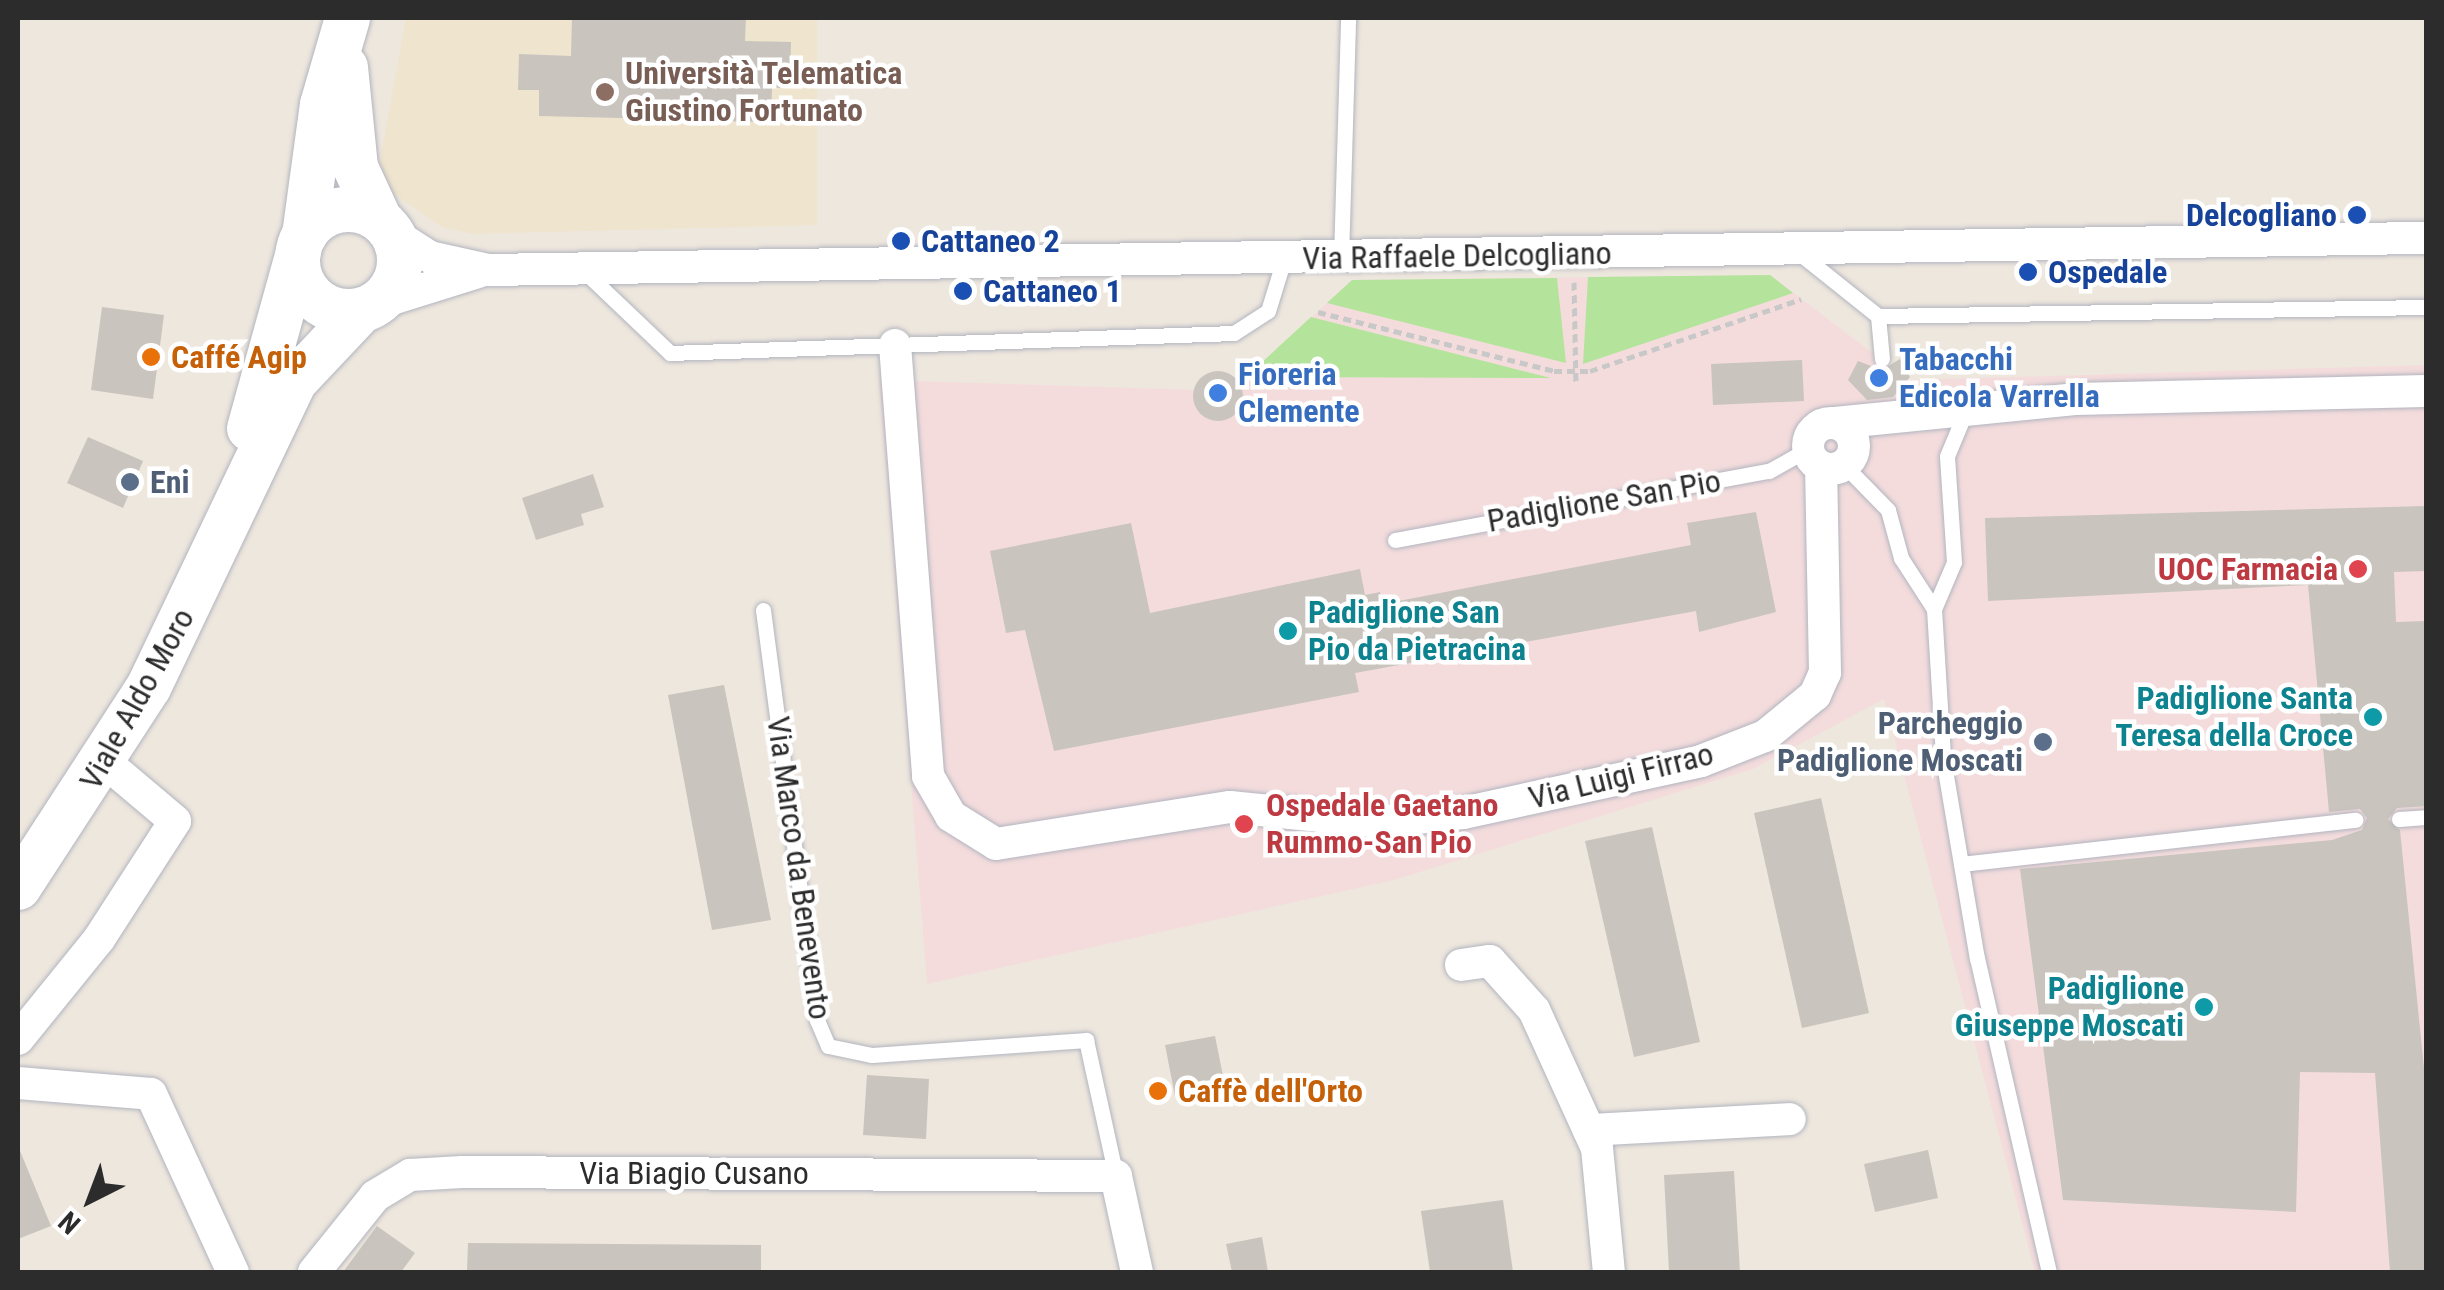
<!DOCTYPE html>
<html>
<head>
<meta charset="utf-8">
<style>
	body { margin:0 }
	#map { position:relative; width:2444px; height:1290px; overflow:hidden; background:#eee7de; font-family:"Roboto Condensed",sans-serif }
	div>[style] { position:absolute }
	.education>* { inset:0; background:#efe4ce }
	.medical>* { inset:0; background:#f4dcdd }
	.green>* { inset:0; background:#b4e49b }
	.building>* { inset:0; background:#c9c4be }
	.round { border-radius:50% }
	.path>* { height:5px; margin-top:-2.5px; transform-origin:0; background:repeating-linear-gradient(90deg,#c8c8c8 0 8px,transparent 0 13px) }
	.roads { filter:drop-shadow(0 0 2px #b2b5bf) drop-shadow(0 0 2px #b2b5bf) }
	.lane>* { height:15px; margin:-7.5px; padding:0 7.5px; transform-origin:7.5px; border-radius:7.5px; background:#fff }
	.street>* { height:32px; margin:-16px; padding:0 16px; transform-origin:16px; border-radius:16px; background:#fff }
	.street>.ring { margin:-16px; padding:0; box-sizing:content-box; background:none; border:32px solid #fff; border-radius:50% }
	.secondary>* { height:45px; margin:-22.5px; padding:0 22.5px; transform-origin:22.5px; border-radius:22.5px; background:#fff }
	.secondary>.ring { margin:-22.5px; padding:0; box-sizing:content-box; background:none; border:45px solid #fff; border-radius:50% }
	.dots>* { width:28px; height:28px; translate:-50% -50%; box-sizing:border-box; border:5px solid #fff; border-radius:50% }
	span { translate:-50% -50%; white-space:nowrap; text-align:center; line-height:1.15; -webkit-text-stroke:9px #fff; paint-order:stroke }
	.education-label { font-size:32px; color:#785e54; font-weight:700 }
	.left { translate:0 -50%; text-align:left }
	.transit-label { font-size:32px; color:#164399; font-weight:700 }
	.right { translate:-100% -50%; text-align:right }
	.street-label { font-size:32px; color:#2c2c2c }
	.food-label { font-size:32px; color:#c56008; font-weight:700 }
	.shop-label { font-size:32px; color:#366cbe; font-weight:700 }
	.service-label { font-size:32px; color:#4e5e75; font-weight:700 }
	.health-label { font-size:32px; color:#be3a42; font-weight:700 }
	.culture-label { font-size:32px; color:#0d838f; font-weight:700 }
	.frame { position:absolute; inset:0; border:20px solid #2c2c2c; pointer-events:none }
	.north { position:absolute; left:40px; top:1150px; width:100px; height:100px; -webkit-text-stroke:8px #fff; paint-order:stroke; rotate:222deg; font-size:28px; font-weight:700; line-height:40px; text-align:center; color:#2c2c2c }
	.north::after { content:''; display:block; margin:auto; width:35px; height:45px; background:#2c2c2c; clip-path:polygon(50% 0,100% 100%,50% 72%,0 100%) }
</style>
</head>
<body>
<div id="map">
	<div class="education">
		<i style="clip-path:polygon(406px 18px,817px 18px,817px 225px,472px 234px,442px 227px,391px 192px,379px 167px)"></i>
	</div>
	<div class="medical">
		<i style="clip-path:polygon(1770px 275px,1908px 380px,2426px 365px,2426px 1272px,2035px 1272px,1884px 699px,1753px 769px,1394px 880px,927px 984px,879px 380px,1231px 391px,1352px 280px)"></i>
	</div>
	<div class="green">
		<i style="clip-path:polygon(1770px 275px,1793px 293px,1583px 364px,1588px 277px)"></i>
		<i style="clip-path:polygon(1557px 278px,1566px 363px,1327px 303px,1352px 280px)"></i>
		<i style="clip-path:polygon(1311px 317px,1551px 378px,1246px 377px)"></i>
	</div>
	<div class="building">
		<i style="clip-path:polygon(572px 18px,746px 18px,745px 41px,791px 42px,790px 88px,772px 88px,771px 122px,715px 121px,715px 104px,660px 103px,660px 119px,539px 116px,539px 90px,518px 90px,519px 54px,571px 56px)"></i>
		<i style="clip-path:polygon(102px 307px,164px 315px,153px 399px,91px 390px)"></i>
		<i style="clip-path:polygon(1900px 359px,1910px 377px,1893px 397px,1867px 400px,1848px 380px,1858px 361px,1882px 370px)"></i>
		<i style="clip-path:polygon(1802px 360px,1804px 401px,1713px 405px,1711px 364px)"></i>
		<i class="round" style="left:1193px;top:371px;width:50px;height:50px"></i>
		<i style="clip-path:polygon(88px 437px,143px 461px,123px 508px,67px 483px)"></i>
		<i style="clip-path:polygon(593px 474px,604px 507px,581px 514px,584px 525px,536px 540px,522px 498px)"></i>
		<i style="clip-path:polygon(2426px 506px,2426px 571px,2394px 572px,2396px 622px,2426px 621px,2426px 806px,2397px 808px,2388px 819px,2400px 830px,2426px 1088px,2426px 1272px,2390px 1272px,2375px 1073px,2300px 1072px,2296px 1212px,2063px 1200px,2020px 869px,2332px 840px,2362px 830px,2367px 818px,2360px 809px,2329px 812px,2308px 585px,1988px 601px,1985px 518px)"></i>
		<i style="clip-path:polygon(1756px 512px,1776px 612px,1699px 632px,1696px 611px,1355px 673px,1359px 692px,1054px 751px,1025px 630px,1006px 633px,990px 551px,1131px 523px,1150px 613px,1360px 569px,1365px 595px,1380px 592px,1383px 604px,1691px 545px,1687px 523px)"></i>
		<i style="clip-path:polygon(724px 685px,771px 920px,712px 930px,668px 695px)"></i>
		<i style="clip-path:polygon(1821px 798px,1869px 1013px,1802px 1028px,1754px 813px)"></i>
		<i style="clip-path:polygon(1652px 827px,1700px 1042px,1634px 1057px,1585px 841px)"></i>
		<i style="clip-path:polygon(1215px 1036px,1225px 1086px,1175px 1096px,1165px 1045px)"></i>
		<i style="clip-path:polygon(867px 1075px,929px 1079px,926px 1139px,863px 1135px)"></i>
		<i style="clip-path:polygon(18px 1146px,51px 1226px,18px 1239px)"></i>
		<i style="clip-path:polygon(1928px 1150px,1938px 1198px,1875px 1212px,1864px 1164px)"></i>
		<i style="clip-path:polygon(1734px 1171px,1740px 1272px,1669px 1272px,1664px 1175px)"></i>
		<i style="clip-path:polygon(1503px 1200px,1513px 1272px,1430px 1272px,1421px 1211px)"></i>
		<i style="clip-path:polygon(377px 1226px,415px 1253px,401px 1272px,343px 1272px)"></i>
		<i style="clip-path:polygon(1262px 1237px,1268px 1272px,1232px 1272px,1226px 1244px)"></i>
		<i style="clip-path:polygon(468px 1243px,761px 1245px,761px 1272px,467px 1272px)"></i>
	</div>
	<div class="path">
		<i style="left:1574px;top:282px;width:100px;rotate:88.9deg"></i>
		<i style="left:1318px;top:312px;width:243px;rotate:14deg"></i>
		<i style="left:1554px;top:371px;width:36px"></i>
		<i style="left:1590px;top:371px;width:223px;rotate:-18.8deg"></i>
	</div>
	<div class="roads">
		<div class="lane">
			<i style="left:1798px;top:252px;width:102px;rotate:38.7deg"></i>
			<i style="left:1878px;top:316px;width:548px;rotate:-0.94deg"></i>
			<i style="left:1341px;top:258px;width:240px;rotate:-88.3deg"></i>
			<i style="left:584px;top:271px;width:119px;rotate:43.6deg"></i>
			<i style="left:670px;top:353px;width:564px;rotate:-2.03deg"></i>
			<i style="left:1234px;top:333px;width:40px;rotate:-32.9deg"></i>
			<i style="left:1268px;top:311px;width:54px;rotate:-72.9deg"></i>
			<i style="left:1878px;top:316px;width:43px;rotate:84.7deg"></i>
			<i style="left:1844px;top:465px;width:63px;rotate:45.6deg"></i>
			<i style="left:1888px;top:510px;width:50px;rotate:74.8deg"></i>
			<i style="left:1901px;top:558px;width:61px;rotate:57.1deg"></i>
			<i style="left:1934px;top:609px;width:51px;rotate:-66.9deg"></i>
			<i style="left:1954px;top:562px;width:106px;rotate:-93.8deg"></i>
			<i style="left:1947px;top:456px;width:47px;rotate:-67.3deg"></i>
			<i style="left:1395px;top:540px;width:380px;rotate:-10.5deg"></i>
			<i style="left:1769px;top:471px;width:45px;rotate:-29.4deg"></i>
			<i style="left:1934px;top:609px;width:149px;rotate:86.5deg"></i>
			<i style="left:1943px;top:758px;width:203px;rotate:80.4deg"></i>
			<i style="left:1977px;top:958px;width:322px;rotate:77.1deg"></i>
			<i style="left:763px;top:610px;width:414px;rotate:82.5deg"></i>
			<i style="left:817px;top:1020px;width:28px;rotate:67deg"></i>
			<i style="left:828px;top:1046px;width:45px;rotate:11.6deg"></i>
			<i style="left:872px;top:1055px;width:215px;rotate:-4deg"></i>
			<i style="left:1086px;top:1040px;width:139px;rotate:77.6deg"></i>
			<i style="left:2399px;top:819px;width:27px;rotate:-4deg"></i>
			<i style="left:1961px;top:864px;width:397px;rotate:-6.4deg"></i>
		</div>
		<div class="street">
			<i style="left:391px;top:232px;width:46px;rotate:32.7deg"></i>
			<i style="left:430px;top:257px;width:59px;rotate:12.6deg"></i>
			<i style="left:488px;top:270px;width:1938px;rotate:-0.95deg"></i>
			<i style="left:376px;top:304px;width:107px;rotate:-17.4deg"></i>
			<i style="left:895px;top:345px;width:432px;rotate:85.6deg"></i>
			<i style="left:928px;top:776px;width:46px;rotate:60.1deg"></i>
			<i style="left:951px;top:816px;width:53px;rotate:31.9deg"></i>
			<i style="left:996px;top:844px;width:237px;rotate:-9deg"></i>
			<i style="left:1230px;top:807px;width:151px;rotate:5.7deg"></i>
			<i style="left:1380px;top:822px;width:83px;rotate:-6.2deg"></i>
			<i style="left:1463px;top:813px;width:244px;rotate:-12.3deg"></i>
			<i style="left:1701px;top:761px;width:69px;rotate:-21.3deg"></i>
			<i style="left:1765px;top:736px;width:65px;rotate:-39.4deg"></i>
			<i style="left:1815px;top:695px;width:24px;rotate:-66deg"></i>
			<i style="left:1825px;top:673px;width:206px;rotate:-91.1deg"></i>
			<i class="ring" style="left:1808px;top:423px;width:14px;height:14px"></i>
			<i style="left:1835px;top:423px;width:241px;rotate:-5.7deg"></i>
			<i style="left:2075px;top:399px;width:351px;rotate:-1.3deg"></i>
			<i style="left:1461px;top:965px;width:29px;rotate:-8deg"></i>
			<i style="left:1490px;top:961px;width:66px;rotate:48.1deg"></i>
			<i style="left:1534px;top:1010px;width:152px;rotate:65.5deg"></i>
			<i style="left:1597px;top:1148px;width:125px;rotate:84.5deg"></i>
			<i style="left:18px;top:1039px;width:129px;rotate:-51deg"></i>
			<i style="left:99px;top:939px;width:140px;rotate:-57.2deg"></i>
			<i style="left:175px;top:821px;width:93px;rotate:-139.8deg"></i>
			<i style="left:18px;top:1083px;width:133px;rotate:4.7deg"></i>
			<i style="left:151px;top:1094px;width:196px;rotate:65.3deg"></i>
			<i style="left:1589px;top:1130px;width:201px;rotate:-3.1deg"></i>
			<i style="left:314px;top:1272px;width:97px;rotate:-51.2deg"></i>
			<i style="left:375px;top:1196px;width:41px;rotate:-31deg"></i>
			<i style="left:410px;top:1175px;width:52px;rotate:-3.3deg"></i>
			<i style="left:462px;top:1172px;width:654px;rotate:0.35deg"></i>
			<i style="left:1116px;top:1176px;width:98px;rotate:77.7deg"></i>
		</div>
		<div class="secondary">
			<i style="left:345px;top:67px;width:100px;rotate:84.3deg"></i>
			<i style="left:355px;top:167px;width:57px;rotate:65.2deg"></i>
			<i class="ring" style="left:297px;top:209px;width:57px;height:57px"></i>
			<i style="left:304px;top:235px;width:132px;rotate:-82.2deg"></i>
			<i style="left:322px;top:104px;width:90px;rotate:-73.8deg"></i>
			<i style="left:249px;top:428px;width:184px;rotate:-74.5deg"></i>
			<i style="left:18px;top:887px;width:239px;rotate:-57deg"></i>
			<i style="left:148px;top:687px;width:339px;rotate:-64.5deg"></i>
			<i style="left:294px;top:381px;width:98px;rotate:-46.7deg"></i>
		</div>
	</div>
	<div class="dots">
		<i style="left:605px;top:92px;background:#8d6e63"></i>
		<i style="left:2357px;top:215px;background:#1a4fb4"></i>
		<i style="left:901px;top:241px;background:#1a4fb4"></i>
		<i style="left:2028px;top:272px;background:#1a4fb4"></i>
		<i style="left:963px;top:291px;background:#1a4fb4"></i>
		<i style="left:151px;top:357px;background:#e8710a"></i>
		<i style="left:1879px;top:378px;background:#3f7fe0"></i>
		<i style="left:1218px;top:393px;background:#3f7fe0"></i>
		<i style="left:130px;top:482px;background:#5c6f8a"></i>
		<i style="left:2358px;top:569px;background:#e0444e"></i>
		<i style="left:1288px;top:631px;background:#0f9aa8"></i>
		<i style="left:2373px;top:717px;background:#0f9aa8"></i>
		<i style="left:2043px;top:742px;background:#5c6f8a"></i>
		<i style="left:1244px;top:824px;background:#e0444e"></i>
		<i style="left:2204px;top:1007px;background:#0f9aa8"></i>
		<i style="left:1158px;top:1091px;background:#e8710a"></i>
	</div>
	<div class="education-label">
		<span class="left" style="left:625px;top:92px">Università Telematica<br>Giustino Fortunato</span>
	</div>
	<div class="transit-label">
		<span class="right" style="left:2337px;top:215px">Delcogliano</span>
		<span class="left" style="left:921px;top:241px">Cattaneo 2</span>
		<span class="left" style="left:2048px;top:272px">Ospedale</span>
		<span class="left" style="left:983px;top:291px">Cattaneo 1</span>
	</div>
	<div class="street-label">
		<span style="left:1457px;top:256px;rotate:-1deg">Via Raffaele Delcogliano</span>
		<span style="left:1604px;top:501px;rotate:-10deg">Padiglione San Pio</span>
		<span style="left:137px;top:699px;rotate:-61deg">Viale Aldo Moro</span>
		<span style="left:1621px;top:776px;rotate:-14deg">Via Luigi Firrao</span>
		<span style="left:799px;top:868px;rotate:82deg">Via Marco da Benevento</span>
		<span style="left:694px;top:1173px">Via Biagio Cusano</span>
	</div>
	<div class="food-label">
		<span class="left" style="left:171px;top:357px">Caffé Agip</span>
		<span class="left" style="left:1178px;top:1091px">Caffè dell'Orto</span>
	</div>
	<div class="shop-label">
		<span class="left" style="left:1899px;top:378px">Tabacchi<br>Edicola Varrella</span>
		<span class="left" style="left:1238px;top:393px">Fioreria<br>Clemente</span>
	</div>
	<div class="service-label">
		<span class="left" style="left:150px;top:482px">Eni</span>
		<span class="right" style="left:2023px;top:742px">Parcheggio<br>Padiglione Moscati</span>
	</div>
	<div class="health-label">
		<span class="right" style="left:2338px;top:569px">UOC Farmacia</span>
		<span class="left" style="left:1266px;top:824px">Ospedale Gaetano<br>Rummo-San Pio</span>
	</div>
	<div class="culture-label">
		<span class="left" style="left:1308px;top:631px">Padiglione San<br>Pio da Pietracina</span>
		<span class="right" style="left:2353px;top:717px">Padiglione Santa<br>Teresa della Croce</span>
		<span class="right" style="left:2184px;top:1007px">Padiglione<br>Giuseppe Moscati</span>
	</div>
	<div class="frame"></div>
	<div class="north">N</div>
</div>
</body>
</html>
